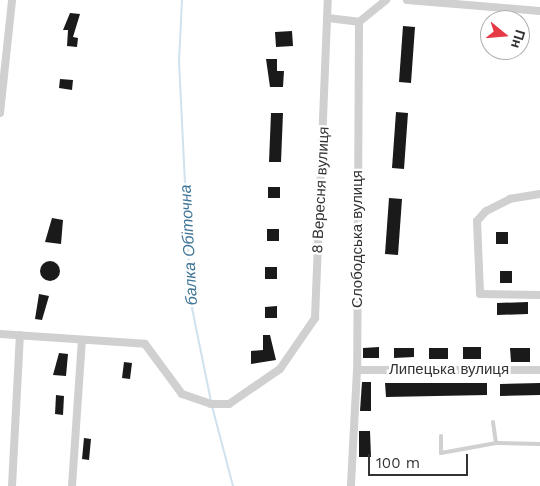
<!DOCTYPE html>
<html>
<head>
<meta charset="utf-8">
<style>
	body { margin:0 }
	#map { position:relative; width:540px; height:486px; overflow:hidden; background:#fff; font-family:"Work Sans",sans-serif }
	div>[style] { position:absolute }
	.stream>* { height:2px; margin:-1px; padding:0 1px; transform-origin:1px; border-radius:1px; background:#cfe2ee }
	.building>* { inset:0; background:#1a1a1a }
	.round { border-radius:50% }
	.lane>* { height:4px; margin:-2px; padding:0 2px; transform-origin:2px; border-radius:2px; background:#d0d0d0 }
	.street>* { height:8px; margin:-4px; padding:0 4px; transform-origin:4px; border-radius:4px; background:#d0d0d0 }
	span { translate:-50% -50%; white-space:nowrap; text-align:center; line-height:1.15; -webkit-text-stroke:5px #fff; paint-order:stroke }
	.street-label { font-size:15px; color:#333 }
	.water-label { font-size:16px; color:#3f7597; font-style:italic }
	.north { position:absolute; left:480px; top:10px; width:50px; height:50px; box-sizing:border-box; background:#fff; border:1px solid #adadad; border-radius:50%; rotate:107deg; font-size:14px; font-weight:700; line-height:20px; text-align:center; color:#333 }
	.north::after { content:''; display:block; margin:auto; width:18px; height:22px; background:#e63946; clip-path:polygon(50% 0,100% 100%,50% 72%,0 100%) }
	.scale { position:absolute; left:368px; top:454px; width:100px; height:22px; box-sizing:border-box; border:2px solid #333; border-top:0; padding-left:6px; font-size:15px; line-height:18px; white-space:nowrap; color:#333; -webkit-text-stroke:4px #fff; paint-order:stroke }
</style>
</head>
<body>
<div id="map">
	<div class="stream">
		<i style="left:182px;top:0;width:61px;rotate:92.8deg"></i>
		<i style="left:179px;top:61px;width:242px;rotate:87.2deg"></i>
		<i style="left:191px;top:303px;width:100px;rotate:78.5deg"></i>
		<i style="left:212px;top:406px;width:83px;rotate:75.3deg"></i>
	</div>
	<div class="building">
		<i style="clip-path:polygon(70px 13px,80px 14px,73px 37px,78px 38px,77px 47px,67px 46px,68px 30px,63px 30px)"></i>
		<i style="clip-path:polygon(403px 26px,415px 27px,411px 83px,399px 82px)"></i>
		<i style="clip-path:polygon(292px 31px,293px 46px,276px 47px,275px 32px)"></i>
		<i style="clip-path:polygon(266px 59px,277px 59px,277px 71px,284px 71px,283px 87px,270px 87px)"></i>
		<i style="clip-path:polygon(60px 79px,73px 80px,72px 90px,59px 88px)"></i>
		<i style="clip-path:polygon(396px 112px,408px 113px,404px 169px,392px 168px)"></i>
		<i style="clip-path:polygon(271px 113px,283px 113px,281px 162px,269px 162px)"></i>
		<i style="clip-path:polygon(268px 187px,280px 187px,280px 198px,268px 198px)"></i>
		<i style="clip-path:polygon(389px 198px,402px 199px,398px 255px,385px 254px)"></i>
		<i style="clip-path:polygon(52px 218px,63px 220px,61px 244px,45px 242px)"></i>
		<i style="clip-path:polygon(267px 229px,279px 229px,279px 241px,267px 241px)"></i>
		<i style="clip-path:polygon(496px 232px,508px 232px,508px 244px,496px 244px)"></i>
		<i class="round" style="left:40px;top:261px;width:20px;height:20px"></i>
		<i style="clip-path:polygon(265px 267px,277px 267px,277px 279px,265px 279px)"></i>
		<i style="clip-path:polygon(500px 271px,512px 271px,512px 283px,500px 283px)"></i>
		<i style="clip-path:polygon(39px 294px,49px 296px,42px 320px,35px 319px)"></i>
		<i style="clip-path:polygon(528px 302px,528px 314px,497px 315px,497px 303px)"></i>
		<i style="clip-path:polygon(277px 306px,277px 318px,265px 318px,265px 307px)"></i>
		<i style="clip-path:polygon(263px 335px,270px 335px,276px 360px,251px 364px,251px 351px,263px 350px)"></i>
		<i style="clip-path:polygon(379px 347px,379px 358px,363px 358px,363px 348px)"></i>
		<i style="clip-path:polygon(463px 347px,481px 347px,481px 359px,463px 359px)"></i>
		<i style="clip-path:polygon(394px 348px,414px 348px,414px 357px,394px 358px)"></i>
		<i style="clip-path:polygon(429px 348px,448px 348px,448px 359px,429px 359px)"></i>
		<i style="clip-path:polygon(510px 348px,530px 348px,530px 362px,511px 362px)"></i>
		<i style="clip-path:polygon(59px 353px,68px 354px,66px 376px,53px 375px)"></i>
		<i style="clip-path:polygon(124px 362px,132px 363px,130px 379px,122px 378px)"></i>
		<i style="clip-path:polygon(362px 382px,371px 382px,371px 411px,360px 411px)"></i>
		<i style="clip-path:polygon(385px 383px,487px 383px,487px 395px,386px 397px)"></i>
		<i style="clip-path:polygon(540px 383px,540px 395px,500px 396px,500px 384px)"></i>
		<i style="clip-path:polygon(56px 395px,64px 396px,63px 415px,55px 414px)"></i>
		<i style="clip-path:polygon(359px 431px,370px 431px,371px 457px,359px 457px)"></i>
		<i style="clip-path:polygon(84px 438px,91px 439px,89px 460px,82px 459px)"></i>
	</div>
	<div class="lane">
		<i style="left:493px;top:422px;width:21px;rotate:82deg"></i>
		<i style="left:441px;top:436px;width:17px;rotate:90deg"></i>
		<i style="left:441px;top:453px;width:56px;rotate:-10.3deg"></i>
		<i style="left:496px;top:443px;width:44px;rotate:1.3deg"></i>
	</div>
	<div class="street">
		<i style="left:407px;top:0;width:133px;rotate:4.7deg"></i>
		<i style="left:328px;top:18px;width:31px;rotate:7deg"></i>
		<i style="left:359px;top:22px;width:348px;rotate:90.3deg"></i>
		<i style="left:357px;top:370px;width:116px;rotate:93deg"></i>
		<i style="left:359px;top:22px;width:35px;rotate:-39deg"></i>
		<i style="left:0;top:113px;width:114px;rotate:-83.9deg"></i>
		<i style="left:540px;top:194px;width:30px;rotate:171deg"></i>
		<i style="left:510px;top:199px;width:27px;rotate:153deg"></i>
		<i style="left:486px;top:211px;width:13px;rotate:132deg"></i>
		<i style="left:477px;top:221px;width:73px;rotate:87.6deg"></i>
		<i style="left:480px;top:294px;width:60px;rotate:1deg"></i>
		<i style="left:0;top:334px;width:145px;rotate:3.9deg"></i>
		<i style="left:145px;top:344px;width:62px;rotate:53.5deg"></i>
		<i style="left:182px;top:394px;width:31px;rotate:19deg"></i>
		<i style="left:211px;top:404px;width:18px"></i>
		<i style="left:229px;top:404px;width:62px;rotate:-34.5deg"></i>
		<i style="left:280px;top:369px;width:62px;rotate:-55.5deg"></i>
		<i style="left:315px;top:318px;width:318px;rotate:-87.7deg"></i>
		<i style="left:357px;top:370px;width:183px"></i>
		<i style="left:12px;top:486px;width:151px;rotate:-87deg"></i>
		<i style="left:72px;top:486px;width:146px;rotate:-86.1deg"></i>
	</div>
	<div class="street-label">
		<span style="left:321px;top:190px;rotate:-87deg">8 Вересня вулиця</span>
		<span style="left:358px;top:239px;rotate:-90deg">Слободська вулиця</span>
		<span style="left:449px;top:370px">Липецька вулиця</span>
	</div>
	<div class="water-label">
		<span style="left:189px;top:245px;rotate:-93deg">балка Обіточна</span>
	</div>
	<div class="north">Пн</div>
	<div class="scale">100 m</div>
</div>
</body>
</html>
